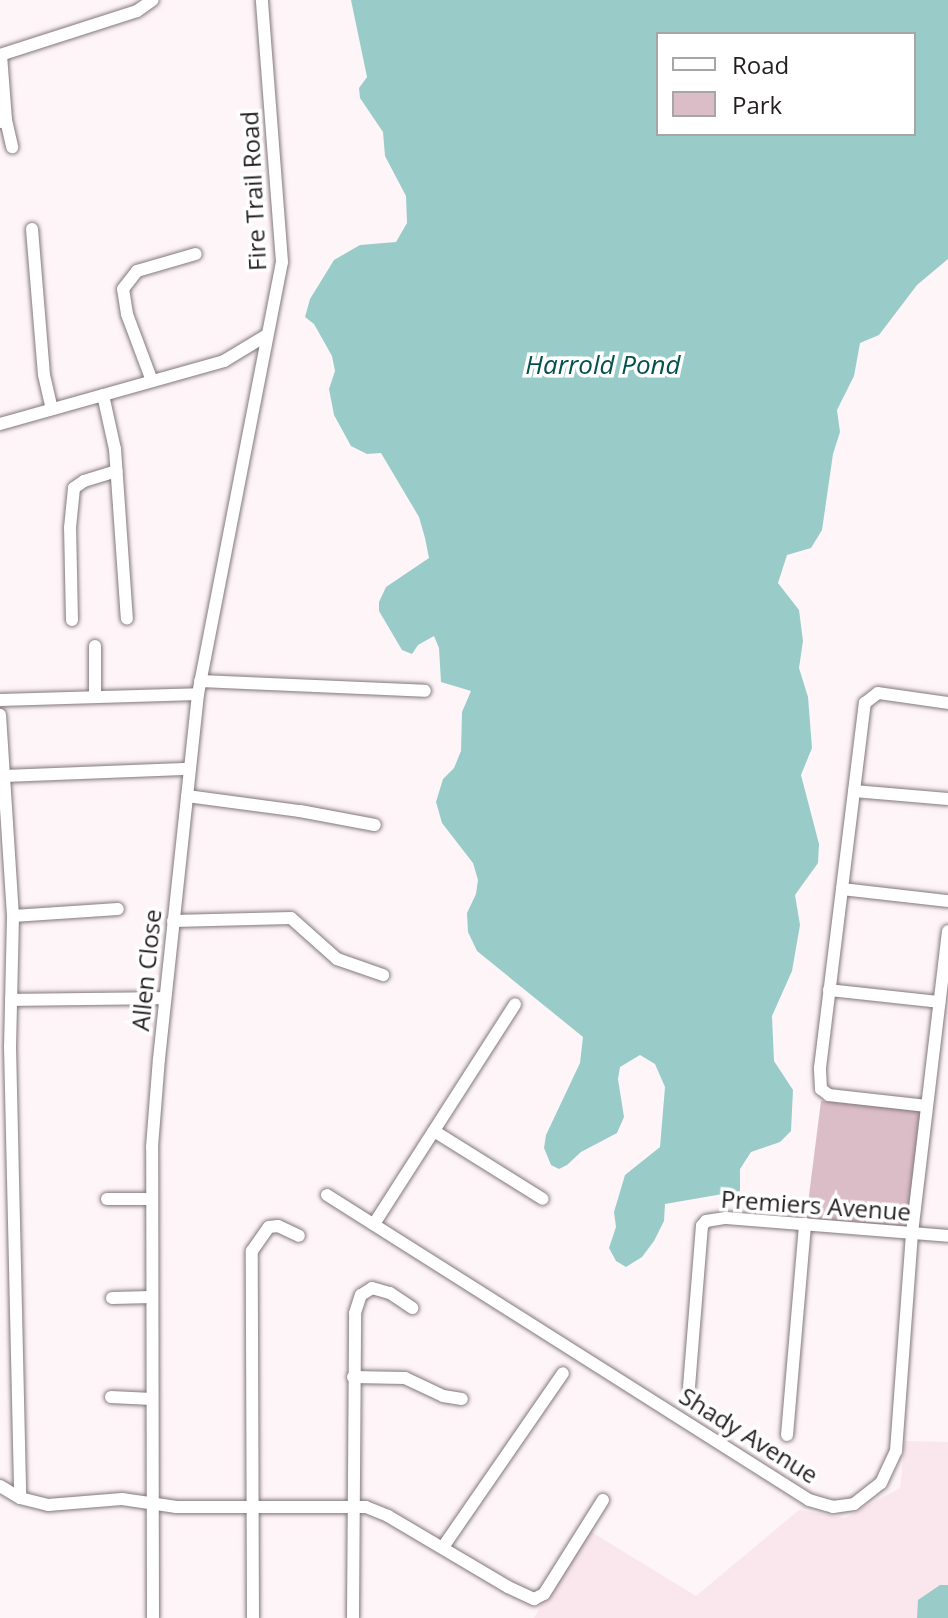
<!DOCTYPE html>
<html>
<head>
<meta charset="utf-8">
<style>
	body { margin:0 }
	#map { position:relative; width:948px; height:1618px; overflow:hidden; background:#fef5f8; font-family:"Open Sans",sans-serif }
	div>[style] { position:absolute }
	.built>* { inset:0; background:#fae7ed }
	.green>* { inset:0; background:#dbbdc8 }
	.water>* { inset:0; background:#99ccc8 }
	.roads { filter:drop-shadow(0 0 2px #82787b) drop-shadow(0 0 2px #82787b) }
	.minor>* { height:12px; margin:-6px; padding:0 6px; transform-origin:6px; border-radius:6px; background:#fff }
	span { translate:-50% -50%; white-space:nowrap; text-align:center; line-height:1.15; -webkit-text-stroke:7px #fff; paint-order:stroke }
	.street-label { font-size:24px; color:#231f20 }
	.water-label { font-size:26px; color:#03514e; font-style:italic }
	.legend { position:absolute; left:656px; top:32px; width:260px; height:104px; box-sizing:border-box; background:#fff; border:2px solid #a7a5a6; margin:0; padding:10px 14px; list-style:none; font-size:24px; color:#231f20 }
	.legend li { display:flex; align-items:center; gap:16px; height:40px }
	.legend b { width:40px; border:2px solid #a7a5a6 }
</style>
</head>
<body>
<div id="map">
	<div class="built">
		<i style="clip-path:polygon(905px 1441px,948px 1442px,948px 1618px,534px 1618px,585px 1528px,696px 1596px,799px 1510px,845px 1518px,900px 1488px)"></i>
	</div>
	<div class="green">
		<i style="clip-path:polygon(821px 1101px,922px 1110px,907px 1227px,806px 1219px)"></i>
	</div>
	<div class="water">
		<i style="clip-path:polygon(evenodd,351px 0,948px 0,948px 259px,917px 285px,879px 335px,860px 343px,854px 376px,837px 410px,840px 432px,833px 454px,822px 530px,811px 548px,787px 555px,778px 583px,799px 610px,803px 641px,799px 668px,808px 697px,812px 748px,801px 775px,819px 844px,818px 863px,795px 895px,800px 925px,792px 971px,772px 1016px,774px 1061px,793px 1090px,791px 1131px,780px 1142px,751px 1152px,740px 1169px,740px 1191px,665px 1204px,664px 1221px,654px 1241px,642px 1257px,626px 1267px,616px 1261px,609px 1248px,616px 1227px,614px 1212px,625px 1175px,660px 1147px,665px 1087px,655px 1064px,640px 1055px,620px 1067px,618px 1079px,624px 1117px,617px 1133px,581px 1152px,567px 1165px,559px 1169px,551px 1165px,544px 1148px,546px 1135px,580px 1063px,583px 1037px,477px 951px,468px 932px,467px 913px,476px 894px,478px 880px,473px 863px,442px 823px,436px 802px,443px 779px,454px 768px,461px 751px,462px 712px,471px 691px,441px 682px,439px 648px,434px 636px,418px 645px,412px 654px,402px 650px,379px 611px,379px 602px,386px 587px,429px 558px,425px 538px,419px 517px,381px 453px,367px 454px,351px 446px,334px 415px,329px 389px,335px 371px,332px 356px,314px 324px,305px 317px,310px 299px,334px 260px,360px 245px,396px 242px,407px 223px,406px 196px,385px 156px,383px 132px,360px 98px,359px 88px,367px 77px,351px 0,914px 34px,914px 134px,658px 134px,658px 34px,914px 34px)"></i>
		<i style="clip-path:polygon(940px 1585px,948px 1585px,948px 1618px,917px 1618px,918px 1600px)"></i>
	</div>
	<div class="roads">
		<div class="minor">
			<i style="left:0;top:55px;width:144px;rotate:-17.8deg"></i>
			<i style="left:137px;top:11px;width:19px;rotate:-35deg"></i>
			<i style="left:6px;top:120px;width:28px;rotate:77deg"></i>
			<i style="left:0;top:122px;width:6px;rotate:-18deg"></i>
			<i style="left:6px;top:120px;width:65px;rotate:-94.4deg"></i>
			<i style="left:32px;top:229px;width:146px;rotate:85.3deg"></i>
			<i style="left:44px;top:375px;width:35px;rotate:77deg"></i>
			<i style="left:152px;top:381px;width:72px;rotate:-110.5deg"></i>
			<i style="left:127px;top:314px;width:25px;rotate:-99deg"></i>
			<i style="left:123px;top:289px;width:23px;rotate:-52deg"></i>
			<i style="left:137px;top:271px;width:61px;rotate:-16.1deg"></i>
			<i style="left:103px;top:395px;width:55px;rotate:77.5deg"></i>
			<i style="left:115px;top:449px;width:170px;rotate:86deg"></i>
			<i style="left:0;top:424px;width:233px;rotate:-15.7deg"></i>
			<i style="left:224px;top:361px;width:50px;rotate:-31.2deg"></i>
			<i style="left:72px;top:620px;width:92px;rotate:-91.2deg"></i>
			<i style="left:70px;top:528px;width:40px;rotate:-84.3deg"></i>
			<i style="left:74px;top:488px;width:12px;rotate:-35deg"></i>
			<i style="left:84px;top:481px;width:34px;rotate:-17deg"></i>
			<i style="left:95px;top:646px;width:50px;rotate:90deg"></i>
			<i style="left:200px;top:681px;width:225px;rotate:2.5deg"></i>
			<i style="left:0;top:700px;width:198px;rotate:-1.7deg"></i>
			<i style="left:0;top:715px;width:201px;rotate:86.3deg"></i>
			<i style="left:13px;top:916px;width:130px;rotate:91.3deg"></i>
			<i style="left:10px;top:1046px;width:452px;rotate:88.7deg"></i>
			<i style="left:4px;top:776px;width:186px;rotate:-2.2deg"></i>
			<i style="left:854px;top:791px;width:94px;rotate:4.9deg"></i>
			<i style="left:187px;top:796px;width:114px;rotate:7.6deg"></i>
			<i style="left:300px;top:811px;width:76px;rotate:10.6deg"></i>
			<i style="left:842px;top:889px;width:107px;rotate:6.5deg"></i>
			<i style="left:13px;top:916px;width:105px;rotate:-3.8deg"></i>
			<i style="left:173px;top:921px;width:118px;rotate:-1.5deg"></i>
			<i style="left:291px;top:918px;width:62px;rotate:41.7deg"></i>
			<i style="left:337px;top:959px;width:49px;rotate:19.2deg"></i>
			<i style="left:829px;top:990px;width:111px;rotate:6.2deg"></i>
			<i style="left:11px;top:1000px;width:154px;rotate:-0.7deg"></i>
			<i style="left:927px;top:1106px;width:99px;rotate:-173.6deg"></i>
			<i style="left:829px;top:1095px;width:10px;rotate:-143deg"></i>
			<i style="left:821px;top:1089px;width:21px;rotate:-93deg"></i>
			<i style="left:820px;top:1068px;width:368px;rotate:-83deg"></i>
			<i style="left:865px;top:703px;width:16px;rotate:-38deg"></i>
			<i style="left:878px;top:693px;width:71px;rotate:8.1deg"></i>
			<i style="left:434px;top:1131px;width:128px;rotate:32deg"></i>
			<i style="left:327px;top:1195px;width:570px;rotate:32.32deg"></i>
			<i style="left:809px;top:1500px;width:25px;rotate:16deg"></i>
			<i style="left:833px;top:1507px;width:21px;rotate:-8deg"></i>
			<i style="left:854px;top:1504px;width:34px;rotate:-38deg"></i>
			<i style="left:881px;top:1483px;width:35px;rotate:-65deg"></i>
			<i style="left:896px;top:1451px;width:219px;rotate:-85.8deg"></i>
			<i style="left:912px;top:1233px;width:304px;rotate:-83.2deg"></i>
			<i style="left:107px;top:1199px;width:45px"></i>
			<i style="left:374px;top:1224px;width:261px;rotate:-57.3deg"></i>
			<i style="left:112px;top:1298px;width:40px;rotate:-1.4deg"></i>
			<i style="left:353px;top:1377px;width:52px;rotate:1.1deg"></i>
			<i style="left:405px;top:1378px;width:42px;rotate:25.3deg"></i>
			<i style="left:443px;top:1396px;width:19px;rotate:9deg"></i>
			<i style="left:689px;top:1387px;width:162px;rotate:-85.4deg"></i>
			<i style="left:702px;top:1226px;width:6px;rotate:-51deg"></i>
			<i style="left:706px;top:1221px;width:20px;rotate:-9deg"></i>
			<i style="left:726px;top:1218px;width:223px;rotate:4.6deg"></i>
			<i style="left:111px;top:1397px;width:41px;rotate:2.8deg"></i>
			<i style="left:787px;top:1435px;width:212px;rotate:-85.1deg"></i>
			<i style="left:0;top:1486px;width:23px;rotate:31deg"></i>
			<i style="left:20px;top:1498px;width:29px;rotate:14deg"></i>
			<i style="left:48px;top:1505px;width:74px;rotate:-4.6deg"></i>
			<i style="left:122px;top:1499px;width:55px;rotate:8.4deg"></i>
			<i style="left:176px;top:1507px;width:190px"></i>
			<i style="left:366px;top:1507px;width:24px;rotate:22deg"></i>
			<i style="left:388px;top:1516px;width:139px;rotate:30.6deg"></i>
			<i style="left:508px;top:1587px;width:29px;rotate:25deg"></i>
			<i style="left:534px;top:1599px;width:11px;rotate:-27deg"></i>
			<i style="left:544px;top:1594px;width:111px;rotate:-57.9deg"></i>
			<i style="left:443px;top:1547px;width:211px;rotate:-55.4deg"></i>
			<i style="left:153px;top:1618px;width:471px;rotate:-90.1deg"></i>
			<i style="left:152px;top:1147px;width:88px;rotate:-85.5deg"></i>
			<i style="left:159px;top:1059px;width:367px;rotate:-83.9deg"></i>
			<i style="left:198px;top:694px;width:440px;rotate:-79deg"></i>
			<i style="left:282px;top:262px;width:263px;rotate:-94.4deg"></i>
			<i style="left:253px;top:1618px;width:367px;rotate:-90.2deg"></i>
			<i style="left:252px;top:1251px;width:29px;rotate:-55deg"></i>
			<i style="left:269px;top:1227px;width:9px;rotate:-6deg"></i>
			<i style="left:278px;top:1226px;width:23px;rotate:25deg"></i>
			<i style="left:353px;top:1618px;width:305px;rotate:-89.6deg"></i>
			<i style="left:355px;top:1313px;width:19px;rotate:-72deg"></i>
			<i style="left:361px;top:1295px;width:13px;rotate:-32deg"></i>
			<i style="left:372px;top:1288px;width:19px;rotate:16deg"></i>
			<i style="left:390px;top:1293px;width:27px;rotate:34deg"></i>
		</div>
	</div>
	<div class="street-label">
		<span style="left:253px;top:191px;rotate:-93deg">Fire Trail Road</span>
		<span style="left:146px;top:970px;rotate:-84deg">Allen Close</span>
		<span style="left:816px;top:1205px;rotate:4deg">Premiers Avenue</span>
		<span style="left:749px;top:1435px;rotate:32deg">Shady Avenue</span>
	</div>
	<div class="water-label">
		<span style="left:603px;top:365px">Harrold Pond</span>
	</div>
	<ul class="legend">
	<li><b style="height:10px;background:#fff"></b>Road</li>
	<li><b style="height:22px;background:#dbbdc8"></b>Park</li>
	</ul>
</div>
</body>
</html>
